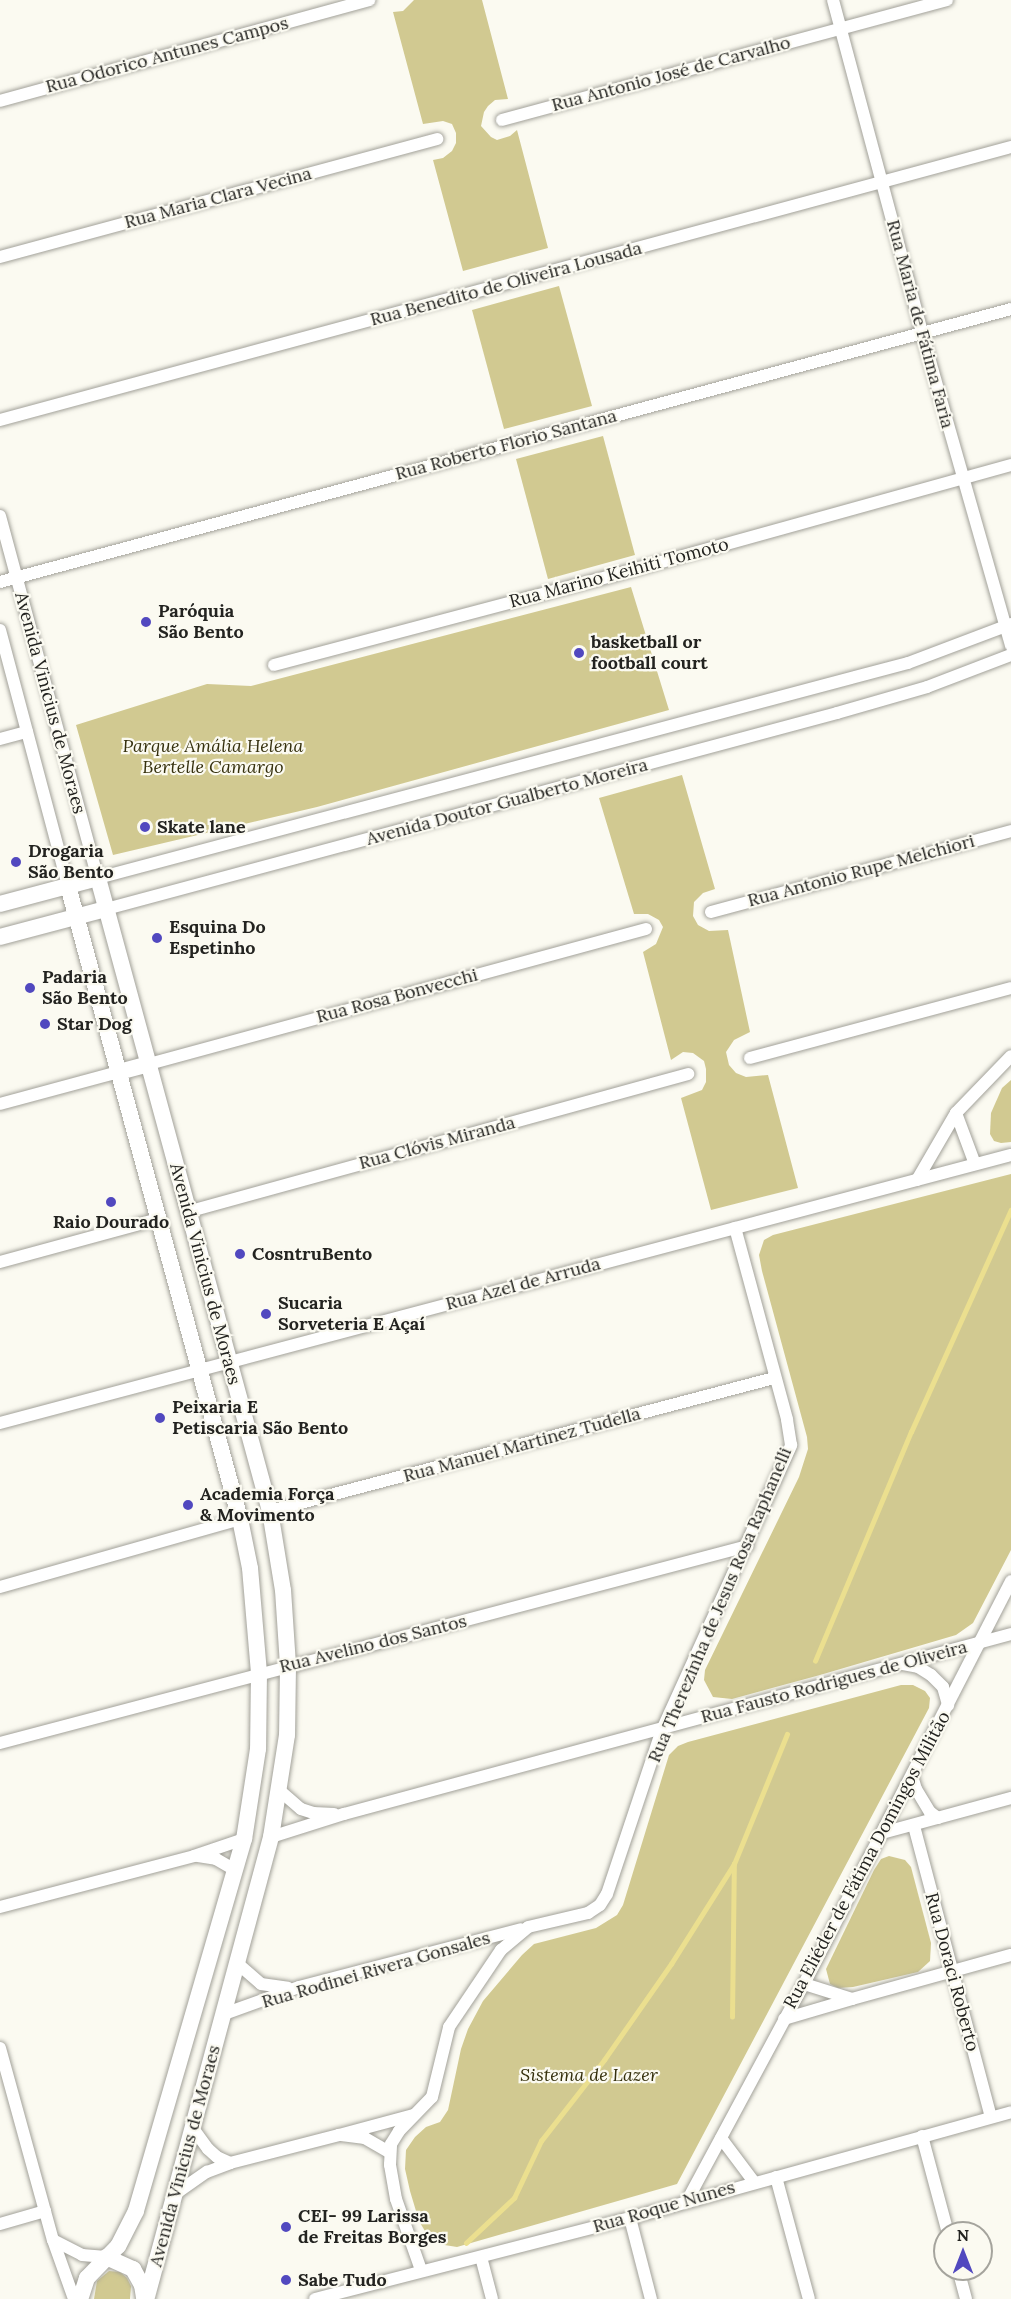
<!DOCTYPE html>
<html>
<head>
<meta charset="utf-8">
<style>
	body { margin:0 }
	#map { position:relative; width:1011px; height:2299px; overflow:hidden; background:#fbfaf1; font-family:Lora,serif }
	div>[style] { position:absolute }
	.green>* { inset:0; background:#d1c991 }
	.stream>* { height:4.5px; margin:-2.25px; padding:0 2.25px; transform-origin:2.25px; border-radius:2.25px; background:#ebdf8f }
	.roads { filter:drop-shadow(0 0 2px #a2a199) drop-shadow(0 0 2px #a2a199) }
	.street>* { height:12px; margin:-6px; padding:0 6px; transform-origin:6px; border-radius:6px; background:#fff }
	.secondary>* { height:16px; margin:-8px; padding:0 8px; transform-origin:8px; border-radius:8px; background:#fff }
	.dots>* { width:16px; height:16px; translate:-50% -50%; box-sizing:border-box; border:3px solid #fbfaf1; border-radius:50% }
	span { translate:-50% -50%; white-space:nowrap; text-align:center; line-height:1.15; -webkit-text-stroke:4.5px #fbfaf1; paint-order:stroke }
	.street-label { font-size:18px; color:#232320 }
	.poi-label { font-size:18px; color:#232320; font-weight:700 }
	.left { translate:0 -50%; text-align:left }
	.park-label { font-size:18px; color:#35300d; font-style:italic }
	.north { position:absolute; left:933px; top:2221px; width:60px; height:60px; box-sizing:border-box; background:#fbfaf1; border:2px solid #a5a49d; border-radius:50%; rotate:0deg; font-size:16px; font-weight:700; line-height:24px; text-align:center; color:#232320 }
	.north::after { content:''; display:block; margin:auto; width:21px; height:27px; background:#5148bf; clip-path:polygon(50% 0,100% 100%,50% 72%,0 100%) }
</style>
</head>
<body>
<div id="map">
	<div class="green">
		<i style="clip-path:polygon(414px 0,482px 0,508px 99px,495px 100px,488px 106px,484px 112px,481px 126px,491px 137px,497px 140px,510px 136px,517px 130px,548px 248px,463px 271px,433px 160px,443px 158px,452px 151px,456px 143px,456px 133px,452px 124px,443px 121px,423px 124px,393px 12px,403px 11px)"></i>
		<i style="clip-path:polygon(559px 286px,592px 406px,504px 429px,472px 310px)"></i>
		<i style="clip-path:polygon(603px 436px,635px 555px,548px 579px,516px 459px)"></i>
		<i style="clip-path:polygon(631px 587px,669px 710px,317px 807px,113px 855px,76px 725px,207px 684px,251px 686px)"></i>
		<i style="clip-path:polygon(682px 775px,715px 889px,703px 893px,694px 902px,693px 916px,698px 925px,709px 931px,728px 930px,750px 1032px,734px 1040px,726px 1052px,729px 1065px,736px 1073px,746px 1077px,768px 1075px,798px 1188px,711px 1210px,681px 1098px,702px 1090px,706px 1082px,706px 1069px,704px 1061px,693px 1053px,683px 1052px,671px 1060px,643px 952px,656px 944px,663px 927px,659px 920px,648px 914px,634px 914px,599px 798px)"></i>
		<i style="clip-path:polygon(1011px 1080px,1011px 1142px,1001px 1143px,994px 1141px,990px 1134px,991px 1113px,1002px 1088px)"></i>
		<i style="clip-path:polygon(1011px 1174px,1011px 1550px,973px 1623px,956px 1635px,820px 1675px,732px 1699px,713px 1697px,704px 1680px,705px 1670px,799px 1477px,808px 1449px,807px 1437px,762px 1271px,759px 1255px,764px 1240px,773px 1235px)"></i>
		<i style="clip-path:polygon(901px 1685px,913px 1685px,925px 1691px,930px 1698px,929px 1708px,677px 2184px,457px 2247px,432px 2243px,419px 2221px,410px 2191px,405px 2169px,406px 2150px,415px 2137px,426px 2127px,440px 2122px,448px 2110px,461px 2049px,468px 2029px,483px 2001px,522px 1955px,534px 1944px,596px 1928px,617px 1915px,623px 1905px,669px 1755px,678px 1746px,688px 1742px)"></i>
		<i style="clip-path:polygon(889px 1856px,905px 1860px,911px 1867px,931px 1943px,930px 1961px,918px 1972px,853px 1987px,838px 1988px,830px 1984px,826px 1969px,874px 1870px,881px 1859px)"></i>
		<i style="clip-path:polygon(109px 2271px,120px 2272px,127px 2278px,131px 2286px,130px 2299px,94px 2299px,97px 2281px)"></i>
	</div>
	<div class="stream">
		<i style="left:815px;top:1661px;width:248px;rotate:-67.3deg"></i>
		<i style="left:911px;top:1432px;width:243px;rotate:-65.8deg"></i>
		<i style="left:732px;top:2017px;width:153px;rotate:-89.3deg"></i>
		<i style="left:466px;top:2243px;width:66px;rotate:-43.2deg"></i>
		<i style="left:514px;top:2198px;width:63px;rotate:-64.7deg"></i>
		<i style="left:541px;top:2141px;width:103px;rotate:-52.1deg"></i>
		<i style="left:604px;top:2060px;width:117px;rotate:-55.1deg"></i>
		<i style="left:671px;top:1964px;width:118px;rotate:-57.8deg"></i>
		<i style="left:734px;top:1864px;width:140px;rotate:-67.8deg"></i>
	</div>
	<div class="roads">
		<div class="street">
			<i style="left:833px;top:0;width:345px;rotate:75deg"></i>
			<i style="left:922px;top:333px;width:325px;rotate:74.1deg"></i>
			<i style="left:0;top:101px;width:383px;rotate:-15.3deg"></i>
			<i style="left:502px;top:120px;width:461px;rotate:-15.1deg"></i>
			<i style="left:0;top:257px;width:453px;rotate:-15.1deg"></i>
			<i style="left:0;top:420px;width:1047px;rotate:-15.11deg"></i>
			<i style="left:0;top:516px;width:375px;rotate:74.9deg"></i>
			<i style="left:98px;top:878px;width:838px;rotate:-14.87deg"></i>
			<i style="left:908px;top:663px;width:110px;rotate:-20.7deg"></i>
			<i style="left:0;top:582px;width:1047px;rotate:-15.11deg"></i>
			<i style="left:0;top:630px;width:265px;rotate:75.1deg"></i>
			<i style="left:274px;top:665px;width:337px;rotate:-14.8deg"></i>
			<i style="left:600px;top:579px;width:427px;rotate:-15.5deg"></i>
			<i style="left:0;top:739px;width:28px;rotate:-15deg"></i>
			<i style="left:106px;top:909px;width:757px;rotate:-15.01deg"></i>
			<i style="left:837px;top:713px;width:94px;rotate:-16.1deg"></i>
			<i style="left:927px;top:687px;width:90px;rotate:-20.9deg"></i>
			<i style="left:711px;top:912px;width:311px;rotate:-15.1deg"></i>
			<i style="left:750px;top:1058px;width:270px;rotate:-15deg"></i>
			<i style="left:149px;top:1064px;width:515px;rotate:-15.2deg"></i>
			<i style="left:0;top:1104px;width:123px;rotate:-15.1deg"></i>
			<i style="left:956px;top:1113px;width:79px;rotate:-46deg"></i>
			<i style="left:917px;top:1180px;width:78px;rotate:-59.8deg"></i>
			<i style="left:956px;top:1113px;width:54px;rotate:69.6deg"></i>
			<i style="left:187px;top:1212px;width:520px;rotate:-15.4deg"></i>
			<i style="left:0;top:1262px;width:164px;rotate:-15.2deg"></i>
			<i style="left:0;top:1423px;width:1046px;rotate:-14.85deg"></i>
			<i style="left:270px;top:1511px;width:521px;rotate:-14.78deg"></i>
			<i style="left:0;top:1587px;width:249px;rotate:-15.8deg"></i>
			<i style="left:903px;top:1664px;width:15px;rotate:11deg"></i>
			<i style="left:918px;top:1667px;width:15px;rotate:32deg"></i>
			<i style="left:931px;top:1675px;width:17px;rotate:45deg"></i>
			<i style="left:943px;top:1687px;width:19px;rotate:74deg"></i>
			<i style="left:0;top:1743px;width:773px;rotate:-14.77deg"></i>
			<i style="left:912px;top:1776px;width:14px;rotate:73deg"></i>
			<i style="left:916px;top:1789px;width:27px;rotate:59deg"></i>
			<i style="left:930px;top:1812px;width:10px;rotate:37deg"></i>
			<i style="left:279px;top:1790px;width:29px;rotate:41deg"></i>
			<i style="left:301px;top:1809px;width:13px;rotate:18deg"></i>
			<i style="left:313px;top:1813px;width:21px;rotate:3deg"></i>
			<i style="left:914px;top:1826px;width:301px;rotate:75.2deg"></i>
			<i style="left:882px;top:1833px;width:134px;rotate:-15.2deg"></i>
			<i style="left:271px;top:1837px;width:77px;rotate:-17.5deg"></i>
			<i style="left:344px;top:1814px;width:691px;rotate:-15.1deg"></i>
			<i style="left:198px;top:1856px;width:18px;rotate:9deg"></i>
			<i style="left:216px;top:1859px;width:22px;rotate:30deg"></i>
			<i style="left:0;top:1907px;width:201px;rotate:-14.7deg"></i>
			<i style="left:194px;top:1856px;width:53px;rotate:-18.8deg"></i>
			<i style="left:237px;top:1963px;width:32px;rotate:41deg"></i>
			<i style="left:261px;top:1984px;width:27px;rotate:8deg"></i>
			<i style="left:852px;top:1999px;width:165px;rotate:-15.5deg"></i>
			<i style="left:224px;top:2014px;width:80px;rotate:-19.8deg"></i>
			<i style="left:299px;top:1987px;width:229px;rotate:-14.6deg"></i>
			<i style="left:784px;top:2019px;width:71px;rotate:-16.4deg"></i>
			<i style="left:852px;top:1999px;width:50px;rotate:-162.6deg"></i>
			<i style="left:0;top:2048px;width:199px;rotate:74.6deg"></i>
			<i style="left:53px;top:2240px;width:63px;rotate:70.4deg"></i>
			<i style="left:922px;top:2136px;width:100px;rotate:75deg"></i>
			<i style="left:721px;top:2138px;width:55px;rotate:53.1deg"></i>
			<i style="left:389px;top:2152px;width:28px;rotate:-150deg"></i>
			<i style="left:365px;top:2138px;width:26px;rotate:-173deg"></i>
			<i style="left:339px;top:2135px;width:77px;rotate:-15.1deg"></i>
			<i style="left:230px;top:2163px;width:113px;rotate:-14.4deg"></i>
			<i style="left:776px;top:2177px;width:126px;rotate:74.9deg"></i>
			<i style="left:175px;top:2194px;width:39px;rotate:-35deg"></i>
			<i style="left:207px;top:2172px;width:25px;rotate:-21deg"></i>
			<i style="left:230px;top:2163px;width:14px;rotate:-155deg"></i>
			<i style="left:217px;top:2157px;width:12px;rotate:-138deg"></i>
			<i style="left:208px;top:2149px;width:26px;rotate:-126deg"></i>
			<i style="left:688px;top:2199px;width:244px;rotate:-61.7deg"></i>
			<i style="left:804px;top:1984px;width:453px;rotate:-62.8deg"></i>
			<i style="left:630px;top:2218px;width:84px;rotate:75.5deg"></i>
			<i style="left:0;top:2224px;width:47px;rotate:-16.1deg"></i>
			<i style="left:53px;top:2240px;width:33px;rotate:27deg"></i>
			<i style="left:82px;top:2255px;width:24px;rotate:5deg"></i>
			<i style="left:481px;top:2257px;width:43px;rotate:75.3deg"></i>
			<i style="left:958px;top:2269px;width:31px;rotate:75deg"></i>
			<i style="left:421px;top:2270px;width:75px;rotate:-109.4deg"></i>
			<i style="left:396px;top:2199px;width:35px;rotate:-100deg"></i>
			<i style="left:390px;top:2165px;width:21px;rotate:-87deg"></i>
			<i style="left:391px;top:2144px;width:15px;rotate:-58deg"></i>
			<i style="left:399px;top:2131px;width:47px;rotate:-45.9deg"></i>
			<i style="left:432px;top:2097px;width:72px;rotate:-76.3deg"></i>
			<i style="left:449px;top:2027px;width:93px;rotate:-56deg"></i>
			<i style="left:501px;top:1950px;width:35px;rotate:-40deg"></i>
			<i style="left:528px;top:1927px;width:62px;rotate:-13.1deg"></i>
			<i style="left:588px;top:1913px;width:14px;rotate:-34deg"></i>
			<i style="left:600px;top:1905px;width:13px;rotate:-58deg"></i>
			<i style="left:607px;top:1894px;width:173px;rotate:-71.5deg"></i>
			<i style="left:662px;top:1730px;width:313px;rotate:-65.6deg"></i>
			<i style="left:791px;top:1445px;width:26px;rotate:-99deg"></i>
			<i style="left:787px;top:1419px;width:198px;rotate:-105.2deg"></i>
			<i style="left:315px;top:2299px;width:325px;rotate:-14.4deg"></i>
			<i style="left:630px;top:2218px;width:395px;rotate:-15.5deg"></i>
		</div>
		<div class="secondary">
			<i style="left:68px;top:886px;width:656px;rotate:74.8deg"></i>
			<i style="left:240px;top:1519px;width:50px;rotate:78.5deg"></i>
			<i style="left:250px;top:1568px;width:104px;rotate:85.1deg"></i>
			<i style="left:259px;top:1672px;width:77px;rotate:90.7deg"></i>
			<i style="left:258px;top:1749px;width:91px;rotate:98.8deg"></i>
			<i style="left:244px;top:1839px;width:387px;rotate:106.2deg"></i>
			<i style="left:136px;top:2211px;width:39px;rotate:117deg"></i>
			<i style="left:118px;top:2246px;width:45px;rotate:134.1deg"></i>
			<i style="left:87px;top:2278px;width:22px;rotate:108deg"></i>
			<i style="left:0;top:904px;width:101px;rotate:-14.9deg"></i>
			<i style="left:98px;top:878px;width:656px;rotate:74.8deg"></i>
			<i style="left:270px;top:1511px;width:80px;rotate:80.7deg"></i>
			<i style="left:283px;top:1590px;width:76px;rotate:86.2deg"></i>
			<i style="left:288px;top:1666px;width:69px;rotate:90.8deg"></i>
			<i style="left:287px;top:1735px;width:103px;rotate:98.9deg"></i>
			<i style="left:271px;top:1837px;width:479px;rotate:105.1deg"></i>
			<i style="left:0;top:937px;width:110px;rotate:-14.8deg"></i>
			<i style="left:119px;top:1072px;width:31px;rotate:-15deg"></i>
			<i style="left:106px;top:2257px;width:30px;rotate:24deg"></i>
			<i style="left:133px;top:2269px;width:18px;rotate:61deg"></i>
			<i style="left:142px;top:2285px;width:13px;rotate:81deg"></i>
		</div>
	</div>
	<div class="dots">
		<i style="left:146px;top:622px;background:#5148bf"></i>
		<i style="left:579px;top:653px;background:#5148bf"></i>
		<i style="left:145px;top:827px;background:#5148bf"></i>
		<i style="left:16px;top:862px;background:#5148bf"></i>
		<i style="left:157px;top:938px;background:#5148bf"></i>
		<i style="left:30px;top:988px;background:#5148bf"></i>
		<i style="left:45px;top:1024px;background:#5148bf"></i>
		<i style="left:111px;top:1202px;background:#5148bf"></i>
		<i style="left:240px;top:1254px;background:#5148bf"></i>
		<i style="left:266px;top:1314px;background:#5148bf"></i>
		<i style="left:160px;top:1418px;background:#5148bf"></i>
		<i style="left:188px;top:1505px;background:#5148bf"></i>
		<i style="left:286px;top:2227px;background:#5148bf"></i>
		<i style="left:286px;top:2280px;background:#5148bf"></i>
	</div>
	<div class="street-label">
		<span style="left:167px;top:55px;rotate:-15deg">Rua Odorico Antunes Campos</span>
		<span style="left:671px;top:74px;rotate:-15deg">Rua Antonio José de Carvalho</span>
		<span style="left:218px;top:198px;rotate:-15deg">Rua Maria Clara Vecina</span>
		<span style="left:506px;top:284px;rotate:-15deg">Rua Benedito de Oliveira Lousada</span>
		<span style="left:920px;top:324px;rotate:75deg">Rua Maria de Fátima Faria</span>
		<span style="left:506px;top:445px;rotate:-15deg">Rua Roberto Florio Santana</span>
		<span style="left:619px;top:573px;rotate:-15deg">Rua Marino Keihiti Tomoto</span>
		<span style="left:50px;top:703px;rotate:75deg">Avenida Vinicius de Moraes</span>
		<span style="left:507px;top:802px;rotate:-15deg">Avenida Doutor Gualberto Moreira</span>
		<span style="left:861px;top:871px;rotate:-15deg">Rua Antonio Rupe Melchiori</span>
		<span style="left:397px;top:996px;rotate:-15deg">Rua Rosa Bonvecchi</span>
		<span style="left:437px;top:1143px;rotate:-15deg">Rua Clóvis Miranda</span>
		<span style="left:205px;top:1274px;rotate:75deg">Avenida Vinicius de Moraes</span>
		<span style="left:523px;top:1284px;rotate:-15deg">Rua Azel de Arruda</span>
		<span style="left:522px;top:1445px;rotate:-15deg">Rua Manuel Martinez Tudella</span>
		<span style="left:720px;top:1605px;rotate:-67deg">Rua Therezinha de Jesus Rosa Raphanelli</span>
		<span style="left:373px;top:1644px;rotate:-14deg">Rua Avelino dos Santos</span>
		<span style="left:834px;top:1682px;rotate:-15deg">Rua Fausto Rodrigues de Oliveira</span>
		<span style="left:867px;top:1860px;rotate:-62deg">Rua Eliéder de Fátima Domingos Militão</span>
		<span style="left:376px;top:1970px;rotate:-16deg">Rua Rodinei Rivera Gonsales</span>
		<span style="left:952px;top:1972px;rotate:75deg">Rua Doraci Roberto</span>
		<span style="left:185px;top:2156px;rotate:-75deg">Avenida Vinicius de Moraes</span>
		<span style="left:664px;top:2207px;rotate:-16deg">Rua Roque Nunes</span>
	</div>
	<div class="poi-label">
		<span class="left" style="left:158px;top:622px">Paróquia<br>São Bento</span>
		<span class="left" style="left:591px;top:653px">basketball or<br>football court</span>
		<span class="left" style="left:157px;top:827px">Skate lane</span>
		<span class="left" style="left:28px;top:862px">Drogaria<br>São Bento</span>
		<span class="left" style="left:169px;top:938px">Esquina Do<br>Espetinho</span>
		<span class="left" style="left:42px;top:988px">Padaria<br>São Bento</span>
		<span class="left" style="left:57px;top:1024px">Star Dog</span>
		<span style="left:111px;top:1222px">Raio Dourado</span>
		<span class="left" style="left:252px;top:1254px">CosntruBento</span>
		<span class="left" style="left:278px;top:1314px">Sucaria<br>Sorveteria E Açaí</span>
		<span class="left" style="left:172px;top:1418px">Peixaria E<br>Petiscaria São Bento</span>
		<span class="left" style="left:200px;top:1505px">Academia Força<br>&amp; Movimento</span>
		<span class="left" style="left:298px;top:2227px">CEI- 99 Larissa<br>de Freitas Borges</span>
		<span class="left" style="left:298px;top:2280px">Sabe Tudo</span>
	</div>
	<div class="park-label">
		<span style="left:213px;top:757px">Parque Amália Helena<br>Bertelle Camargo</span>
		<span style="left:589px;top:2075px">Sistema de Lazer</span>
	</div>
	<div class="north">N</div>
</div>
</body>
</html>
